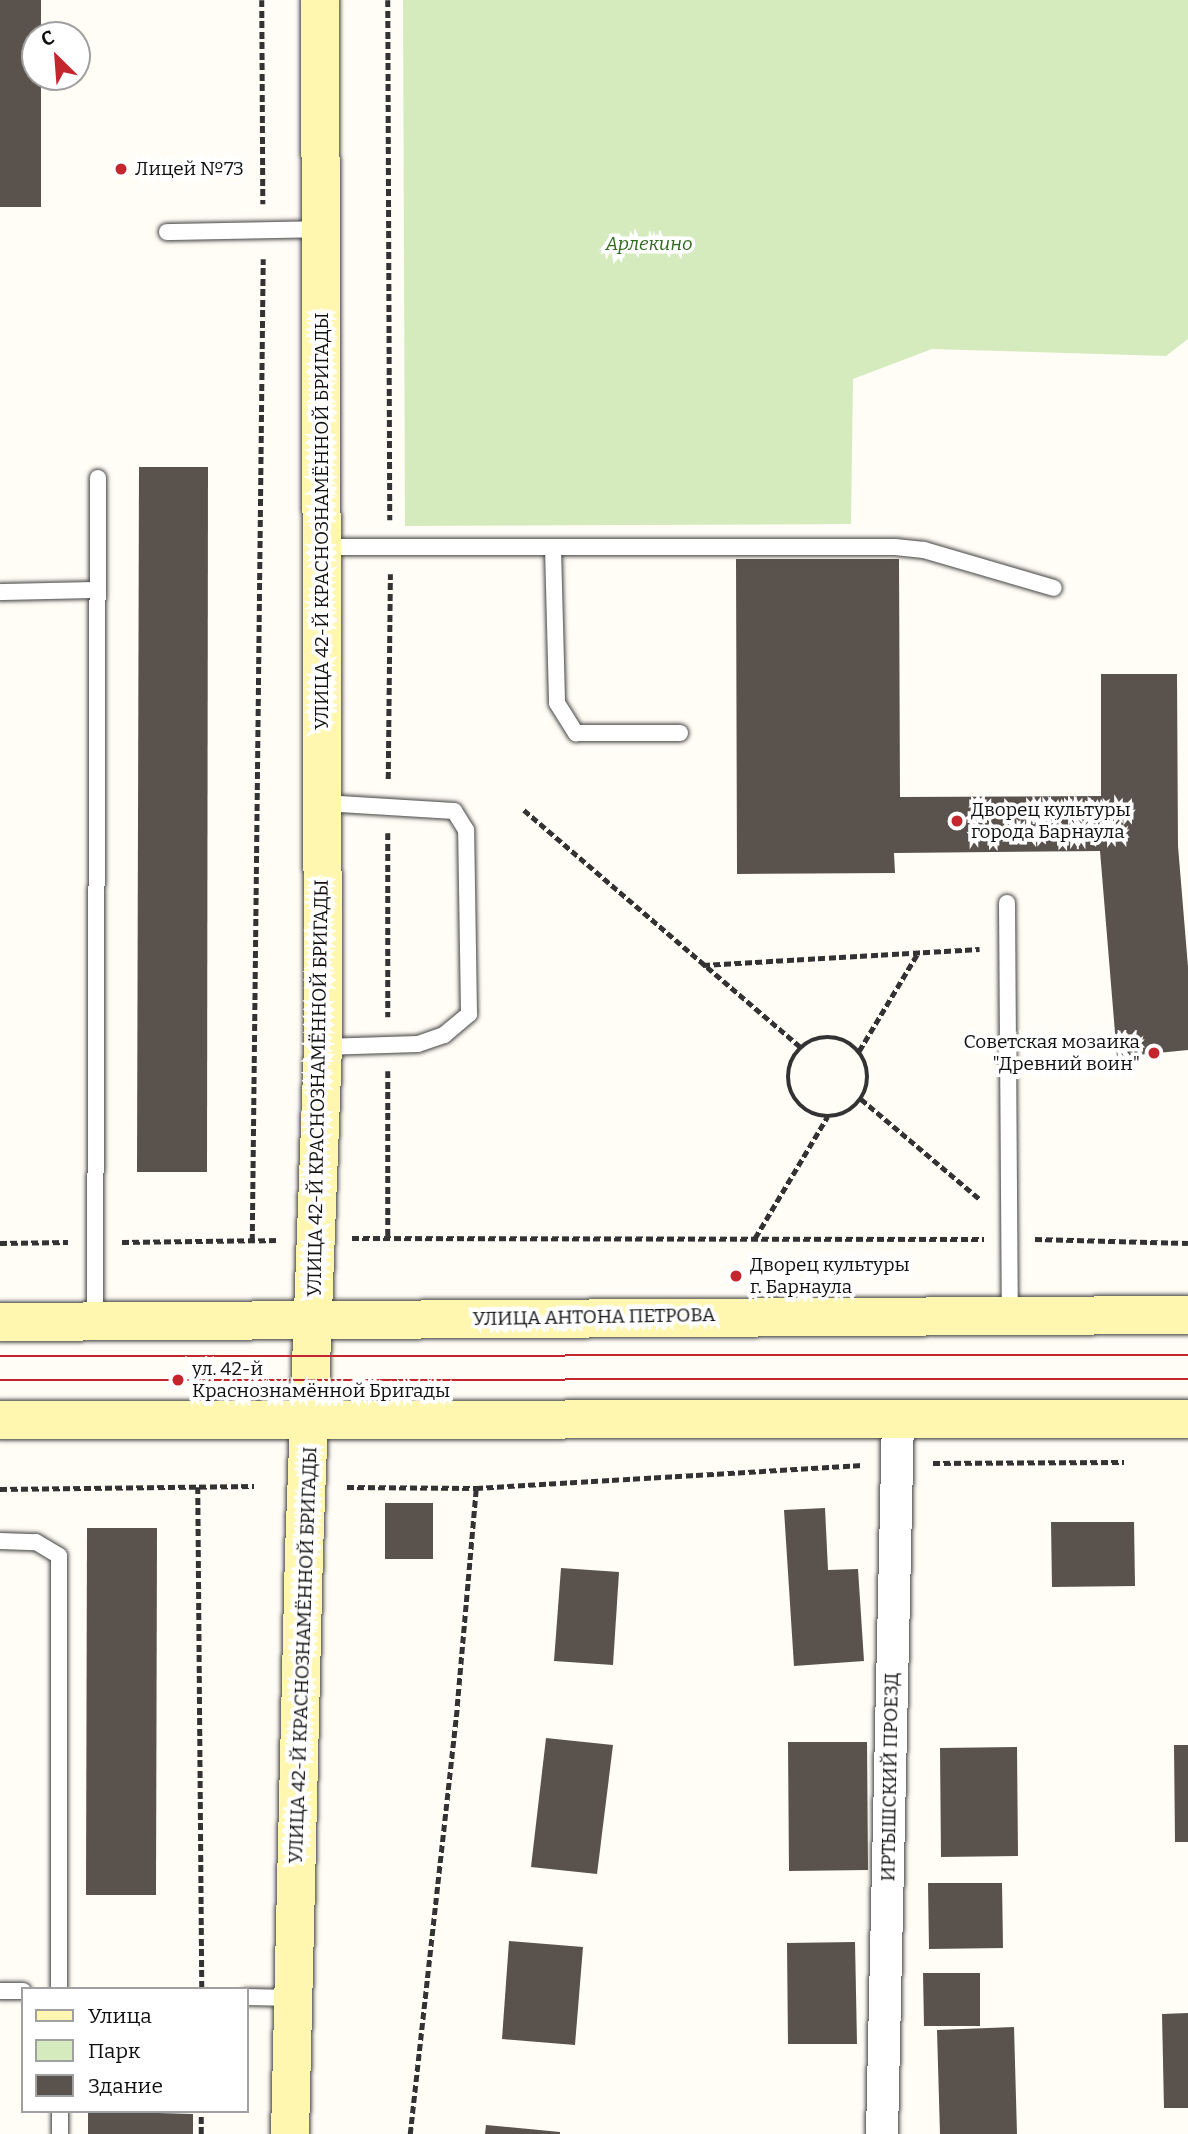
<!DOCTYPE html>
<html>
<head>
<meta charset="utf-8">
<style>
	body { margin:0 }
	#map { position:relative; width:1188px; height:2134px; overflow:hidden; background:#fffdf5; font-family:Bitter,serif }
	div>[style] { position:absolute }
	.green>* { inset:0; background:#d5ebbd }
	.building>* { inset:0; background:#5a524d }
	.path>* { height:4.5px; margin-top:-2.25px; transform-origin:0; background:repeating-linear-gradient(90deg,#333 0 7px,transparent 0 10.5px) }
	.path>.ring { margin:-2.25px; padding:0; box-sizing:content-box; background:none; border:4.5px solid #333; border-radius:50% }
	.roads { filter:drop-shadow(0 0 2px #444) drop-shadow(0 0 2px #444) }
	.lane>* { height:16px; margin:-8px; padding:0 8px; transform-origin:8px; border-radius:8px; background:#fff }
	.street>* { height:32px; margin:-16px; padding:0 16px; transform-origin:16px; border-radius:16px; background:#fff }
	.secondary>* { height:38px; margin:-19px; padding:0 19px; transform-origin:19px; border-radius:19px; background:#fff6b0 }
	.tram>* { height:2px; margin:-1px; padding:0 1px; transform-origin:1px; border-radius:1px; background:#c4262e }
	.dots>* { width:19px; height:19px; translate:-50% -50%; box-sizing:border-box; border:4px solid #fff; border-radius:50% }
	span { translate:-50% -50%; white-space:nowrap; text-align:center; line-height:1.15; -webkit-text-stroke:7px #fff; paint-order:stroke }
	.poi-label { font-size:19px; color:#111 }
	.left { translate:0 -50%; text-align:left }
	.right { translate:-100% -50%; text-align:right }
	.park-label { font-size:19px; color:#2f6b1f; font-style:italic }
	.street-label { font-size:19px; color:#111 }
	.legend { position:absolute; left:21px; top:1987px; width:228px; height:126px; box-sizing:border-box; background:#fff; border:2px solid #a0a0a0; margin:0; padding:9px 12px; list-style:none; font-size:21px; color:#111 }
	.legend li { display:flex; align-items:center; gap:14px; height:35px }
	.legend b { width:35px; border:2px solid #a0a0a0 }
	.north { position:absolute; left:21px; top:21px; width:70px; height:70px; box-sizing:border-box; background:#fff; border:2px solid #a0a0a0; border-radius:50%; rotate:335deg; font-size:19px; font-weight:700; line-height:28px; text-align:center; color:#111 }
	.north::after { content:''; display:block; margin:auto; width:24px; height:32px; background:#c4262e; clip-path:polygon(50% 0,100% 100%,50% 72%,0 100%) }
</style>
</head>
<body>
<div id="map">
	<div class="green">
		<i style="clip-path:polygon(403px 0,1188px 0,1188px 339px,1166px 356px,932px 349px,853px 379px,851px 524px,405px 526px)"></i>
	</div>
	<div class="building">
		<i style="clip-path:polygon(0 0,41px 0,41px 35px,35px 35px,35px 77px,41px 77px,41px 207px,0 207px)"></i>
		<i style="clip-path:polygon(139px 467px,208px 467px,207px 1172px,137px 1172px)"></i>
		<i style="clip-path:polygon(736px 559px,899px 559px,900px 797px,1101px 796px,1101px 674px,1177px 674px,1178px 846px,1188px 967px,1188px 1050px,1117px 1057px,1100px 851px,894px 853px,895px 873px,737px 874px)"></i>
		<i style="clip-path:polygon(385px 1503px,433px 1503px,433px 1559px,385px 1559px)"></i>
		<i style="clip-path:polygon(825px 1508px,828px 1570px,858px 1569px,864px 1661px,794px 1666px,784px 1510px)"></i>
		<i style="clip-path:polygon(1051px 1522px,1134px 1522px,1135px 1586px,1052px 1587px)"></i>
		<i style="clip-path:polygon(87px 1528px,157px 1528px,156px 1895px,86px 1895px)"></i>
		<i style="clip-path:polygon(561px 1568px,619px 1572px,613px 1665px,554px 1661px)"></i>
		<i style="clip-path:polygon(546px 1738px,613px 1745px,597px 1874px,531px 1867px)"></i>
		<i style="clip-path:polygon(788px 1742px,867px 1742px,868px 1870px,789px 1871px)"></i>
		<i style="clip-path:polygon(1174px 1745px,1188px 1745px,1188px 1842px,1175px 1842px)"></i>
		<i style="clip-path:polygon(1017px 1747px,1018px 1856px,941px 1857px,940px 1748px)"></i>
		<i style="clip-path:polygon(928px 1883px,1002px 1883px,1003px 1948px,929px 1949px)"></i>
		<i style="clip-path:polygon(509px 1941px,583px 1947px,575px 2045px,502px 2039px)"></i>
		<i style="clip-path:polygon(855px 1942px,857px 2044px,788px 2044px,787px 1943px)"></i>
		<i style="clip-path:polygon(923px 1973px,980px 1973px,980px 2026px,924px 2026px)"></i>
		<i style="clip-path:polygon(1188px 2013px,1188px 2108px,1164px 2108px,1162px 2014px)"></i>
		<i style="clip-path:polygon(1014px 2027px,1017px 2134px,940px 2134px,937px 2030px)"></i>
		<i style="clip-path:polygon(88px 2111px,193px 2114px,193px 2134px,88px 2134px)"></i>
		<i style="clip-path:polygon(486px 2125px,560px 2132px,560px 2134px,485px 2134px)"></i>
	</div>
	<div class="path">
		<i style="left:262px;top:0;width:204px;rotate:89.7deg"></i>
		<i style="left:388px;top:0;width:520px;rotate:89.78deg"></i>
		<i style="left:388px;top:779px;width:205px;rotate:-89.4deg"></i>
		<i style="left:524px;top:810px;width:365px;rotate:40.6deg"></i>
		<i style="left:388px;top:833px;width:184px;rotate:90deg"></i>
		<i style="left:703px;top:965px;width:277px;rotate:-3.3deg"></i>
		<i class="ring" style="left:788px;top:1037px;width:75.5px;height:75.5px"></i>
		<i style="left:859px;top:1051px;width:114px;rotate:-59deg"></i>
		<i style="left:388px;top:1071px;width:167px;rotate:90deg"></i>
		<i style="left:861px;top:1099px;width:157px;rotate:40.1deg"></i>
		<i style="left:352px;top:1238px;width:632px;rotate:0.09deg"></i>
		<i style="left:755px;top:1238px;width:141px;rotate:-59.2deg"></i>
		<i style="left:1035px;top:1239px;width:153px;rotate:1.5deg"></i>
		<i style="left:252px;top:1241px;width:982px;rotate:-89.36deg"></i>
		<i style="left:122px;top:1242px;width:156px;rotate:-0.7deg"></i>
		<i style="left:0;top:1243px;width:68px;rotate:-0.8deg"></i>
		<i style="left:933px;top:1463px;width:191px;rotate:-0.3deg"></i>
		<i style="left:198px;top:1487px;width:502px;rotate:89.54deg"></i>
		<i style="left:347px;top:1487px;width:129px;rotate:0.4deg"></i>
		<i style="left:476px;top:1488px;width:387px;rotate:-3.4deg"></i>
		<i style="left:0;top:1489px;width:254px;rotate:-0.7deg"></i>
		<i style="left:201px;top:2134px;width:23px;rotate:-90deg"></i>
		<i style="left:410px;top:2134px;width:431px;rotate:-83.7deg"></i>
		<i style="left:457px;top:1706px;width:219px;rotate:-85deg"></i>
	</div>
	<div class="roads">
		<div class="lane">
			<i style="left:167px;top:232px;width:154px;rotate:-1.1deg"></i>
			<i style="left:324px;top:547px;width:571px"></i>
			<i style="left:895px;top:547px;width:29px;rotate:6deg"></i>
			<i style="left:924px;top:550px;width:135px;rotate:16.3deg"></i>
			<i style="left:553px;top:548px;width:155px;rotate:88.5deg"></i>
			<i style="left:557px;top:703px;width:36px;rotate:58deg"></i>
			<i style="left:576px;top:733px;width:104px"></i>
			<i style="left:0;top:592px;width:97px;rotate:-1.2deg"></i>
			<i style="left:1007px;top:903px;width:411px;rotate:89.6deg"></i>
			<i style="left:323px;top:1047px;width:95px;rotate:-1.8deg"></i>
			<i style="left:418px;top:1044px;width:28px;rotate:-19deg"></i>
			<i style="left:444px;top:1035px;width:33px;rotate:-40deg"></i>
			<i style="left:469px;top:1014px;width:184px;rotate:-90.9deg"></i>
			<i style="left:466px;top:830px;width:22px;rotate:-122deg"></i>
			<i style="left:454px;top:811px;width:131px;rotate:-176.5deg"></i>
			<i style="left:95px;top:1321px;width:843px;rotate:-89.8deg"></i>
			<i style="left:0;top:1541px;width:36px;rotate:2deg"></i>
			<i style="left:36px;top:1542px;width:27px;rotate:31deg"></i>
			<i style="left:59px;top:1556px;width:433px;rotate:90deg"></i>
			<i style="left:0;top:1991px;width:23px"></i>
			<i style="left:247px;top:1997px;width:45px;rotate:1.3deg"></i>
			<i style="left:60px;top:2111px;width:23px;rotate:90deg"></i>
		</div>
		<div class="street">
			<i style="left:882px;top:2134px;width:714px;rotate:-88.72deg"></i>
		</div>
		<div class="secondary">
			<i style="left:0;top:1322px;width:1188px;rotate:-0.34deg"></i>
			<i style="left:0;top:1420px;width:1188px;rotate:-0.05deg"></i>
			<i style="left:290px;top:2134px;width:582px;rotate:-88.62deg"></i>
			<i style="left:304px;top:1552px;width:505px;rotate:-87.85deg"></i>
			<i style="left:323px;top:1047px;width:1047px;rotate:-90.16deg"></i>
		</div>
	</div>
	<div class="tram">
		<i style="left:0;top:1356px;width:1188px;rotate:-0.05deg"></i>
		<i style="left:0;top:1380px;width:1188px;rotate:-0.05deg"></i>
	</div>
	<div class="dots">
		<i style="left:121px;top:169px;background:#c4262e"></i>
		<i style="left:957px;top:821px;background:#c4262e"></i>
		<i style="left:1154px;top:1053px;background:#c4262e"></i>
		<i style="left:736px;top:1276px;background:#c4262e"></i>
		<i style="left:178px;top:1380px;background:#c4262e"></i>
	</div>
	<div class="poi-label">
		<span class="left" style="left:135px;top:169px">Лицей №73</span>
		<span class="left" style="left:971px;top:821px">Дворец культуры<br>города Барнаула</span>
		<span class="right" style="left:1140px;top:1053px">Советская мозаика<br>"Древний воин"</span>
		<span class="left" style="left:750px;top:1276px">Дворец культуры<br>г. Барнаула</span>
		<span class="left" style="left:192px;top:1380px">ул. 42-й<br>Краснознамённой Бригады</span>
	</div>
	<div class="park-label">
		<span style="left:649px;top:244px">Арлекино</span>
	</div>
	<div class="street-label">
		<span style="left:322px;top:521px;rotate:-90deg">УЛИЦА 42-Й КРАСНОЗНАМЁННОЙ БРИГАДЫ</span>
		<span style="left:318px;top:1088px;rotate:-89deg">УЛИЦА 42-Й КРАСНОЗНАМЁННОЙ БРИГАДЫ</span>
		<span style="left:594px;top:1317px;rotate:-1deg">УЛИЦА АНТОНА ПЕТРОВА</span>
		<span style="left:303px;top:1655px;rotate:-88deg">УЛИЦА 42-Й КРАСНОЗНАМЁННОЙ БРИГАДЫ</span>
		<span style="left:890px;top:1777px;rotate:-89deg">ИРТЫШСКИЙ ПРОЕЗД</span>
	</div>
	<ul class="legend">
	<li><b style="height:9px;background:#fff6b0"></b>Улица</li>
	<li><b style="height:19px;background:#d5ebbd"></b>Парк</li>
	<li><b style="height:19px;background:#5a524d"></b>Здание</li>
	</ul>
	<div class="north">С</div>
</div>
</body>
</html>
